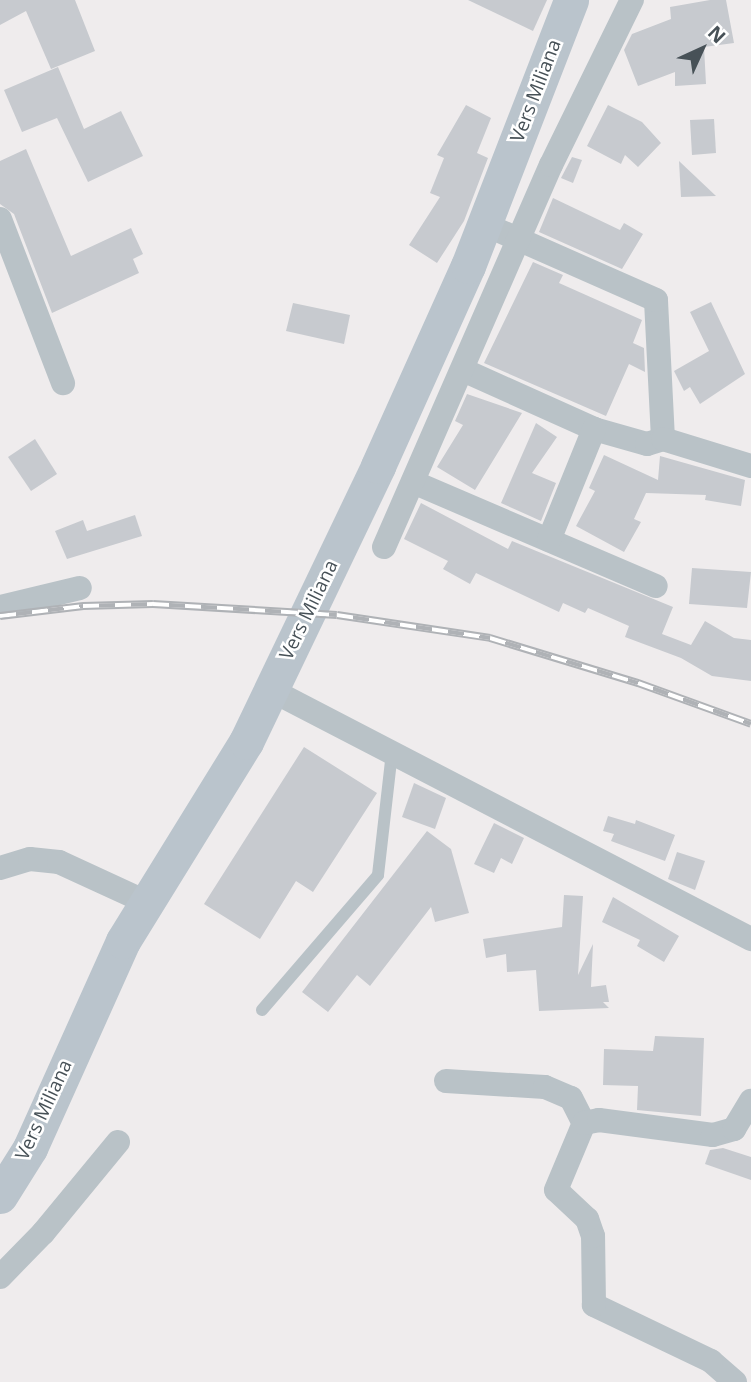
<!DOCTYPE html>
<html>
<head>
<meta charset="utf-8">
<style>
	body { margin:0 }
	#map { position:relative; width:751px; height:1382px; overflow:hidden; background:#efeced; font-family:"Open Sans",sans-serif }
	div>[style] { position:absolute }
	.building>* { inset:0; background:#c7cacf }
	.lane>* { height:12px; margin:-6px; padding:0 6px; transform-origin:6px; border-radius:6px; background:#b9c2c7 }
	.street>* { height:24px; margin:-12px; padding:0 12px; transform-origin:12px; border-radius:12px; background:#b9c2c7 }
	.secondary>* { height:35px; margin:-17.5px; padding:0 17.5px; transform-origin:17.5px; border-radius:17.5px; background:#bac4cc }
	.rail>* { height:8px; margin-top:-4px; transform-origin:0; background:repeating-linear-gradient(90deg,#fff 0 16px,#afb2b6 0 32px); box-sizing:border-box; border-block:2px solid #afb2b6 }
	span { translate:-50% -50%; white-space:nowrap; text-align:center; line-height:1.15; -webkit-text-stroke:5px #fff; paint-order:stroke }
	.street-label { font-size:19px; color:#475157 }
	.north { position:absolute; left:667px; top:14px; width:70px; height:70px; -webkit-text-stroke:5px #fff; paint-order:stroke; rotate:45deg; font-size:19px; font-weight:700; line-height:28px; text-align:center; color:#475157 }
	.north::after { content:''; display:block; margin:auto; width:24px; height:32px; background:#475157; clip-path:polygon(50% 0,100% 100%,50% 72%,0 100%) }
</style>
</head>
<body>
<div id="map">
	<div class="building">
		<i style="clip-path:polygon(0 0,75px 0,95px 51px,51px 69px,26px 11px,0 25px)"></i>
		<i style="clip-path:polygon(468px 0,547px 0,533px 31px)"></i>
		<i style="clip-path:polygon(710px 0,726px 0,734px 43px,704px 47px,706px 84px,675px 86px,675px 72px,638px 86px,624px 50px,632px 34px,671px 19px,670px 7px)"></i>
		<i style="clip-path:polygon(58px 67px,84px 129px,121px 111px,143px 156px,88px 182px,57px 118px,22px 132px,4px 90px)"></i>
		<i style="clip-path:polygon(466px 105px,491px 118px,477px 153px,488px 158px,464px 221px,437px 263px,409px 245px,440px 197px,430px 193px,444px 158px,437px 155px)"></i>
		<i style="clip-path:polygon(608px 105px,642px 122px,661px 143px,638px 167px,625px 155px,621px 164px,587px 146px)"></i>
		<i style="clip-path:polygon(714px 119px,716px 153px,692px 155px,690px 120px)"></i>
		<i style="clip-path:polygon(26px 149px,71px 256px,131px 228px,143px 254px,133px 259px,139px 273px,52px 313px,14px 214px,0 204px,0 161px)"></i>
		<i style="clip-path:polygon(572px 157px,582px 160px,573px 183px,561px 178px)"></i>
		<i style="clip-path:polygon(679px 161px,716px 196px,681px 197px)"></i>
		<i style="clip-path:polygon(553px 198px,620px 230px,624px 223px,643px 234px,622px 269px,539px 232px)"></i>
		<i style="clip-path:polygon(533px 262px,563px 275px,559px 283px,642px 320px,633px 343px,644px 348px,645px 372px,629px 364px,606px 416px,484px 363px)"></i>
		<i style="clip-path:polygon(711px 302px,745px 374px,700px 404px,690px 387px,684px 391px,674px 371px,709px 351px,690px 312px)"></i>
		<i style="clip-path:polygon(293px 303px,350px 315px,344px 344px,286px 331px)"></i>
		<i style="clip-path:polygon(467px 394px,522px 413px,475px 490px,437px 467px,463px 425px,455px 421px)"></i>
		<i style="clip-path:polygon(536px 423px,557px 437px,532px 473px,556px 483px,541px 521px,501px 503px)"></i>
		<i style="clip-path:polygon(35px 439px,57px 474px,31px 491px,8px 457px)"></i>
		<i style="clip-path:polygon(604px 455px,658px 480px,660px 456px,745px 480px,741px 506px,705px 500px,706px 495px,646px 493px,634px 519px,641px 522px,624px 552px,576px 526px,595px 491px,589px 488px)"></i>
		<i style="clip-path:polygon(421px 503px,508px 549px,512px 541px,673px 607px,662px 634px,691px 645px,705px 621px,734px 638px,751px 640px,751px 681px,712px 676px,681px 658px,625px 637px,629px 626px,588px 608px,585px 613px,563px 603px,559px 612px,476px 573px,470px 584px,443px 569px,448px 561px,404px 539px)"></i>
		<i style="clip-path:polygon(135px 515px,142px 536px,67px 559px,55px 531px,83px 520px,87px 531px)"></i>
		<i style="clip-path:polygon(692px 568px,751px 572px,747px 608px,689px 604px)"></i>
		<i style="clip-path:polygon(304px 747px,377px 793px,313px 892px,296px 881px,260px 939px,204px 904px)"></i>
		<i style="clip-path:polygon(414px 783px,446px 798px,435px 829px,402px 817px)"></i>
		<i style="clip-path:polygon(608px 816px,635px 824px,636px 820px,675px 835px,665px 861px,611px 841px,614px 834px,603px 831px)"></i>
		<i style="clip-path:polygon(494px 823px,524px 838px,512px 864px,501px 858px,494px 873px,474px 864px)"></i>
		<i style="clip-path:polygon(427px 831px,451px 849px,469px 913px,435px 922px,431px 907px,370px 986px,357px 975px,328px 1012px,302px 992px)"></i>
		<i style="clip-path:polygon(677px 852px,705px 861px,695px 890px,668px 879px)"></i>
		<i style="clip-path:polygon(564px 895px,583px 896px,578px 975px,593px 944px,591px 987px,606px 985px,609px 1002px,603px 1002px,609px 1008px,539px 1011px,536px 970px,507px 972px,506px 954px,486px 958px,483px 939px,562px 927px)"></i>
		<i style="clip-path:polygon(613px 897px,679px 936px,664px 962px,637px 946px,640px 940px,602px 922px)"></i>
		<i style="clip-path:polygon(655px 1036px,704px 1038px,701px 1116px,637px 1110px,638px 1086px,603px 1085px,604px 1049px,653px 1051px)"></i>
		<i style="clip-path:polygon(723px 1148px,751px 1157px,751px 1180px,705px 1164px,710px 1150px)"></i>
	</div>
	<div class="lane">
		<i style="left:262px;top:1010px;width:178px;rotate:-49.3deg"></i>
		<i style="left:378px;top:875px;width:123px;rotate:-83.5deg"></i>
	</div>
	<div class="street">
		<i style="left:0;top:219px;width:176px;rotate:69deg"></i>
		<i style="left:463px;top:370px;width:144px;rotate:24.2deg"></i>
		<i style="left:594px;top:429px;width:55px;rotate:15.8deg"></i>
		<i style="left:647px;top:444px;width:17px;rotate:-17deg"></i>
		<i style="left:663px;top:439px;width:139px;rotate:-92.9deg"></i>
		<i style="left:656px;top:300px;width:188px;rotate:-156.2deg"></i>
		<i style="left:663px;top:439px;width:92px;rotate:17.1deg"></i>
		<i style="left:413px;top:482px;width:264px;rotate:23.2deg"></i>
		<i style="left:549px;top:540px;width:120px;rotate:-67.9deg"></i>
		<i style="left:384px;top:547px;width:417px;rotate:-66.4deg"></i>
		<i style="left:551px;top:165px;width:184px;rotate:-63.9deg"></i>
		<i style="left:0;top:607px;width:82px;rotate:-13.4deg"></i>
		<i style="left:271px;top:690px;width:541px;rotate:27.42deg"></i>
		<i style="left:0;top:868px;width:31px;rotate:-17deg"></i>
		<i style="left:30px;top:859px;width:29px;rotate:6deg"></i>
		<i style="left:59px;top:862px;width:96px;rotate:24.7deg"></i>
		<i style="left:446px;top:1081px;width:99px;rotate:3.5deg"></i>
		<i style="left:545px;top:1087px;width:28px;rotate:23deg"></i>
		<i style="left:571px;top:1098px;width:28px;rotate:63deg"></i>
		<i style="left:0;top:1277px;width:62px;rotate:-45.7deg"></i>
		<i style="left:43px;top:1233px;width:118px;rotate:-50.5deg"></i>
		<i style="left:735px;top:1382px;width:32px;rotate:-139deg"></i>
		<i style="left:711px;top:1361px;width:130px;rotate:-154.4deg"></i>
		<i style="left:594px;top:1305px;width:69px;rotate:-90.8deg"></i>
		<i style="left:593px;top:1236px;width:18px;rotate:-109deg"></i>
		<i style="left:587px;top:1219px;width:42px;rotate:-136.9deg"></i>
		<i style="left:556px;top:1190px;width:73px;rotate:-67.3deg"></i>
		<i style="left:584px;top:1123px;width:15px;rotate:-11deg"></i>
		<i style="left:599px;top:1120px;width:115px;rotate:7.5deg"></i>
		<i style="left:713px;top:1135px;width:22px;rotate:-16deg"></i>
		<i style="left:734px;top:1129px;width:33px;rotate:-59deg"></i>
	</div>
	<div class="secondary">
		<i style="left:0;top:1196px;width:57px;rotate:-58deg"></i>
		<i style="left:30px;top:1148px;width:227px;rotate:-65.8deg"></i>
		<i style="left:123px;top:941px;width:234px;rotate:-58.3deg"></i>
		<i style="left:246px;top:742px;width:306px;rotate:-64.4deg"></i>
		<i style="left:378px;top:466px;width:219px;rotate:-65.8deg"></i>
		<i style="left:468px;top:266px;width:285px;rotate:-68.8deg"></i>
	</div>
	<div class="rail">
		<i style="left:0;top:616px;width:84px;rotate:-6.9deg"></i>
		<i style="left:83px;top:606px;width:70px;rotate:-1.6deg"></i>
		<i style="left:153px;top:604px;width:184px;rotate:3.4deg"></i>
		<i style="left:337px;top:615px;width:155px;rotate:8.5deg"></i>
		<i style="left:490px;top:638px;width:155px;rotate:16.9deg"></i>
		<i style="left:638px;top:683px;width:120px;rotate:19.9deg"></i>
	</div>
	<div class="street-label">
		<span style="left:536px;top:91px;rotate:-69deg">Vers Miliana</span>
		<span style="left:309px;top:610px;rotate:-64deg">Vers Miliana</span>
		<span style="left:44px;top:1110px;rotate:-65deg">Vers Miliana</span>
	</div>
	<div class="north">N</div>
</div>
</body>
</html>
